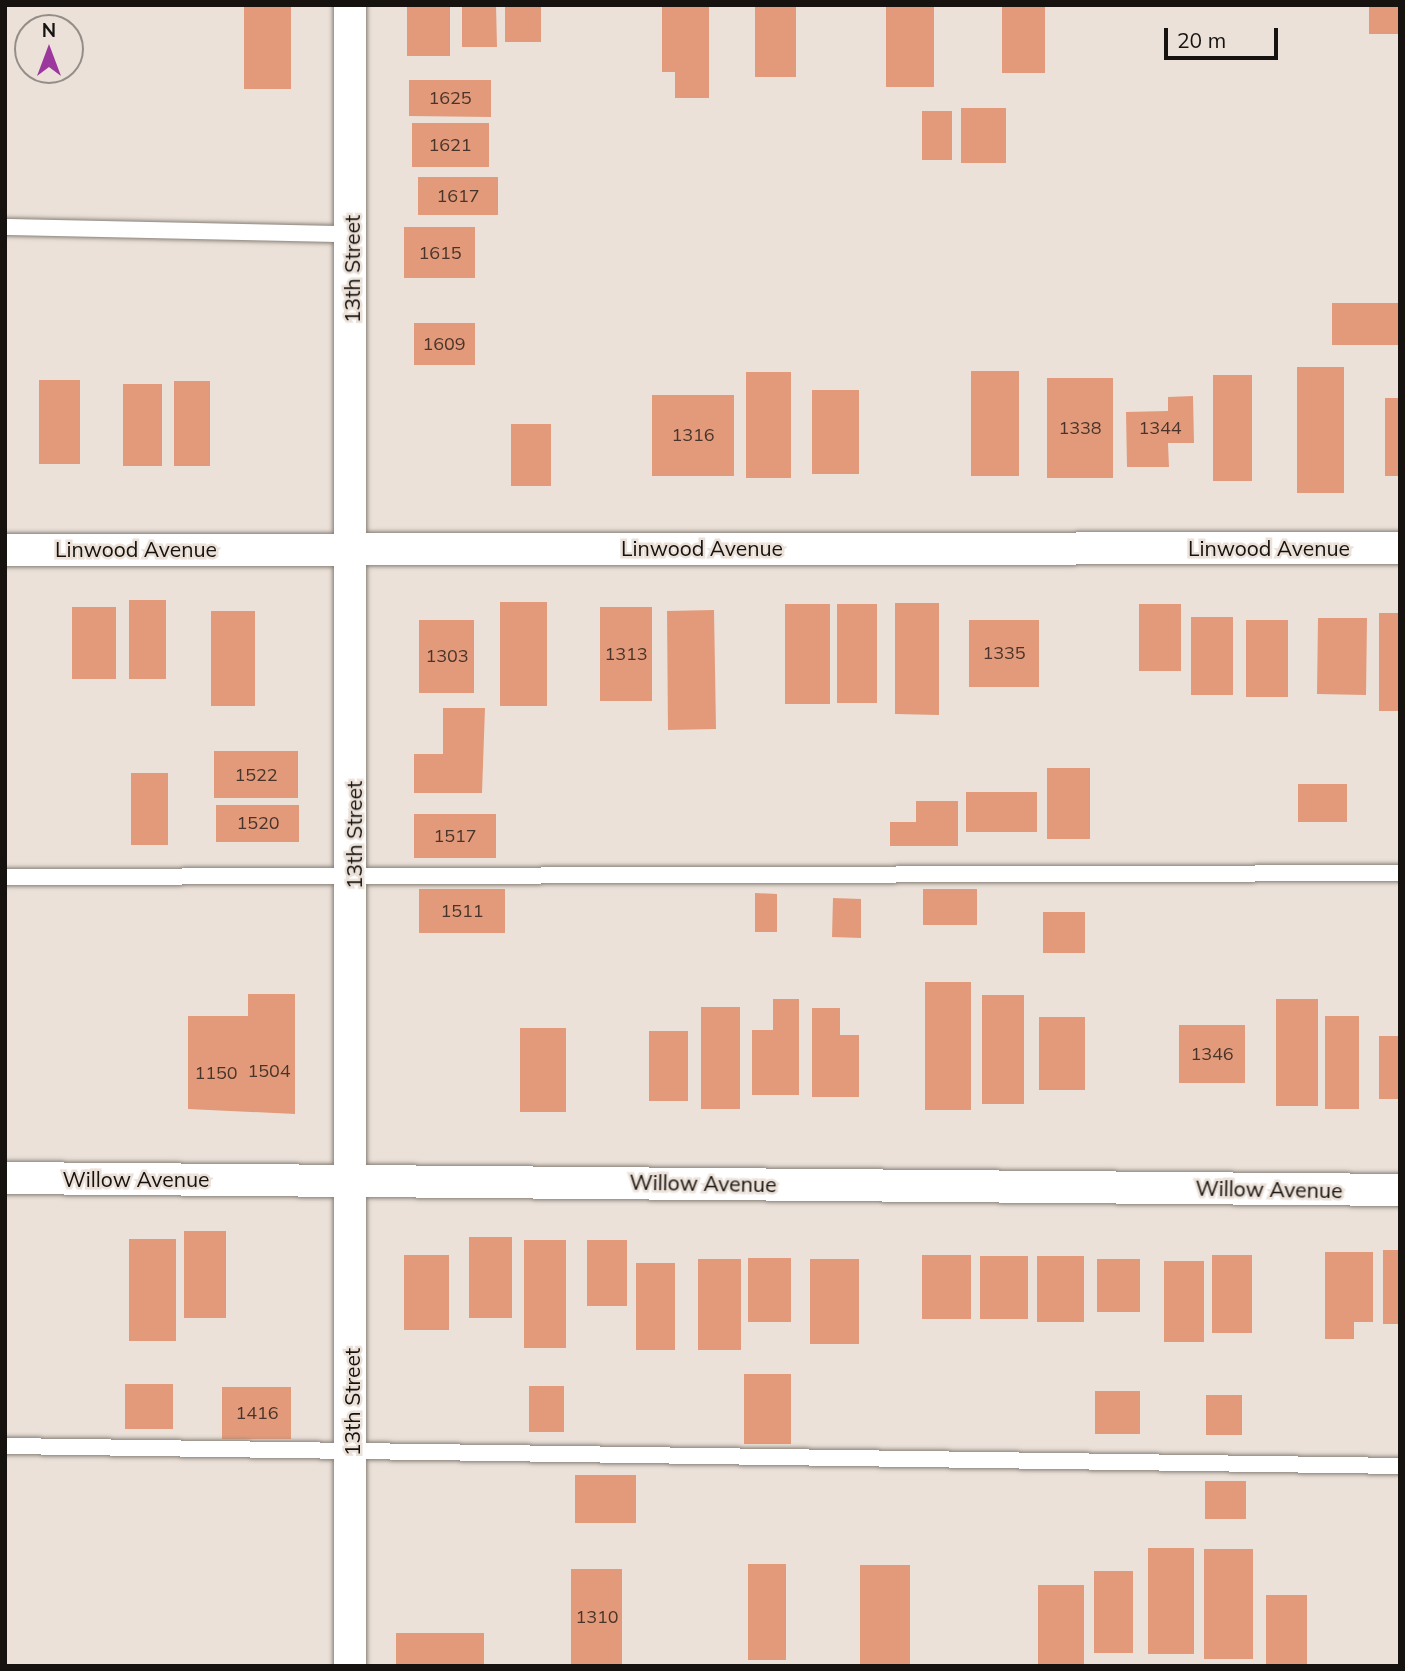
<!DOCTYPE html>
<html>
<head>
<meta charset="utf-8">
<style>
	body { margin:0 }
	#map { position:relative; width:1405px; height:1671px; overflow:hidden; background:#ebe1d9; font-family:Mulish,sans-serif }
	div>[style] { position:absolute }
	.building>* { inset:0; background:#e39a7a }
	.roads { filter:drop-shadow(0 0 2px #888078) drop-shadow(0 0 2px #888078) }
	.service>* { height:16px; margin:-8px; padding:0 8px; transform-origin:8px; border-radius:8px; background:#fff }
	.minor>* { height:32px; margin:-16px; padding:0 16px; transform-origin:16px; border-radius:16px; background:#fff }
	span { translate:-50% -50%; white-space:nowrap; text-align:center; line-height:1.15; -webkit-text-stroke:5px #ebe1d9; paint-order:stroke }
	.number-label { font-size:18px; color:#48342a }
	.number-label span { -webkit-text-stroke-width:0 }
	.street-label { font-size:21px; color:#15120f }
	.frame { position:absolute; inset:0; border:7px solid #15120f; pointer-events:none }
	.north { position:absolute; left:14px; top:14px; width:70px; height:70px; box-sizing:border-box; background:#ebe1d9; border:2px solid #958e88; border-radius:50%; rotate:0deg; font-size:19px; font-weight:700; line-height:28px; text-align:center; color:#15120f }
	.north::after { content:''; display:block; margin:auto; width:24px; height:32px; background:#9c389d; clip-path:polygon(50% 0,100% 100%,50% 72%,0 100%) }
	.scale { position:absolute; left:1164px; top:28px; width:114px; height:32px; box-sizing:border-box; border:4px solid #15120f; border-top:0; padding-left:9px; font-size:21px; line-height:24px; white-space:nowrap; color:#15120f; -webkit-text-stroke:5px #ebe1d9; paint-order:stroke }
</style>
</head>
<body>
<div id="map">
	<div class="building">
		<i style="clip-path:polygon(244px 5px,291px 5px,291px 89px,244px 89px)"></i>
		<i style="clip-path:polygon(407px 5px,450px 5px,450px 56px,407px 56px)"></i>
		<i style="clip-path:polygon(462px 5px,496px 5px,497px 47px,462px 47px)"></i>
		<i style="clip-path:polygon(505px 5px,541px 5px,541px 42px,505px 42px)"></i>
		<i style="clip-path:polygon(662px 5px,709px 5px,709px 98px,675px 98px,675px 72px,662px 72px)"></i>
		<i style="clip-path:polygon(755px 5px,796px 5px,796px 77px,755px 77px)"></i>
		<i style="clip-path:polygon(886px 5px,934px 5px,934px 87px,886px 87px)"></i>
		<i style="clip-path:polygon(1002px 5px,1045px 5px,1045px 73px,1002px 73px)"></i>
		<i style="clip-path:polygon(1369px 5px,1400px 5px,1400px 34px,1369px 34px)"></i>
		<i style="clip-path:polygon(409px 80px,491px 80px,491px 117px,409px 116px)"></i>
		<i style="clip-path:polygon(961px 108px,1006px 108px,1006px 163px,961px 163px)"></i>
		<i style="clip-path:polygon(922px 111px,952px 111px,952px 160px,922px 160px)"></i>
		<i style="clip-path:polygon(412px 123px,489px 123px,489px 167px,412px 167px)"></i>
		<i style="clip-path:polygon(418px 177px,498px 177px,498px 215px,418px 215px)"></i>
		<i style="clip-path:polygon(404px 227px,475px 227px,475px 278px,404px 278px)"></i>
		<i style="clip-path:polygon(1332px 303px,1400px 303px,1400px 345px,1332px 345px)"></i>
		<i style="clip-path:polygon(414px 323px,475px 323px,475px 365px,414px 365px)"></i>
		<i style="clip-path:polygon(1297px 367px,1344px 367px,1344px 493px,1297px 493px)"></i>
		<i style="clip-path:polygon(971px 371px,1019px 371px,1019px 476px,971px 476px)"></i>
		<i style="clip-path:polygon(746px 372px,791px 372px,791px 478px,746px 478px)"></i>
		<i style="clip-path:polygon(1213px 375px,1252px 375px,1252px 481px,1213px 481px)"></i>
		<i style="clip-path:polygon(1047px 378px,1113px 378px,1113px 478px,1047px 478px)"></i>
		<i style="clip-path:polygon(39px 380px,80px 380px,80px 464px,39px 464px)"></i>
		<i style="clip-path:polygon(174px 381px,210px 381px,210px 466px,174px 466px)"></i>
		<i style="clip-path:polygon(123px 384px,162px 384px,162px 466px,123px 466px)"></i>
		<i style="clip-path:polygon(812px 390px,859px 390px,859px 474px,812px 474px)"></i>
		<i style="clip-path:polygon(652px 395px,734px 395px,734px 476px,652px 476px)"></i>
		<i style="clip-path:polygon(1193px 396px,1194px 443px,1168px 443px,1169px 467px,1127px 467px,1126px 412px,1168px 411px,1168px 397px)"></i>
		<i style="clip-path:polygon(1385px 398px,1400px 398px,1400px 476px,1385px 476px)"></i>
		<i style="clip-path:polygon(511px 424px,551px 424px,551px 486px,511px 486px)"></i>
		<i style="clip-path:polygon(129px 600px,166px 600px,166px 679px,129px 679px)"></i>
		<i style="clip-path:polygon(500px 602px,547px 602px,547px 706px,500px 706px)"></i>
		<i style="clip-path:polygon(895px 603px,939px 603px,939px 715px,895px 714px)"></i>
		<i style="clip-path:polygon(785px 604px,830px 604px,830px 704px,785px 704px)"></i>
		<i style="clip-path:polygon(837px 604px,877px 604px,877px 703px,837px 703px)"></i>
		<i style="clip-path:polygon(1139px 604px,1181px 604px,1181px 671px,1139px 671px)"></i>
		<i style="clip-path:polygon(72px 607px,116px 607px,116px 679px,72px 679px)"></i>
		<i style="clip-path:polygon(600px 607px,652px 607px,652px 701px,600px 701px)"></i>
		<i style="clip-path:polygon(714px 610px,716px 729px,668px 730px,667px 611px)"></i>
		<i style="clip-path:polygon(211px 611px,255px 611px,255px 706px,211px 706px)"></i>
		<i style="clip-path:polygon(1379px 613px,1400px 613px,1400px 711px,1379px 711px)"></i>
		<i style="clip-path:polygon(1191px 617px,1233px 617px,1233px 695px,1191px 695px)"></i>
		<i style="clip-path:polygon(1318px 618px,1367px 618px,1366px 695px,1317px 694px)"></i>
		<i style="clip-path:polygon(419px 620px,474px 620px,474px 693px,419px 693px)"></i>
		<i style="clip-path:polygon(969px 620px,1039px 620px,1039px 687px,969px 687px)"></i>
		<i style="clip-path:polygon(1246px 620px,1288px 620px,1288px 697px,1246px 697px)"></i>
		<i style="clip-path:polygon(443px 708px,485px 708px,482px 793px,414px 793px,414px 754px,443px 754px)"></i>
		<i style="clip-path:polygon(214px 751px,298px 751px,298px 798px,214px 798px)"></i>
		<i style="clip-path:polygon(1047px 768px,1090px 768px,1090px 839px,1047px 839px)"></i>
		<i style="clip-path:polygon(131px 773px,168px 773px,168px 845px,131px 845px)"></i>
		<i style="clip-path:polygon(1298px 784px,1347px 784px,1347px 822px,1298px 822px)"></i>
		<i style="clip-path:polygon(966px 792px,1037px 792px,1037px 832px,966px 832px)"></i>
		<i style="clip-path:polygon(916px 801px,958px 801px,958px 846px,890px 846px,890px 822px,916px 822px)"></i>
		<i style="clip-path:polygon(216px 805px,299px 805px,299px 842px,216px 842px)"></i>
		<i style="clip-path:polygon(414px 814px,496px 814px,496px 858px,414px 858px)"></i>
		<i style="clip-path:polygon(419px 889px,505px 889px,505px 933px,419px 933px)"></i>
		<i style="clip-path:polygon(923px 889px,977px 889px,977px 925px,923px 925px)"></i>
		<i style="clip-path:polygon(755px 893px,777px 894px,777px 932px,755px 932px)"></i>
		<i style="clip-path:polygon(833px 898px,861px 899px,861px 938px,832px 937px)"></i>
		<i style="clip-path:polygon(1043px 912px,1085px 912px,1085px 953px,1043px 953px)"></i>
		<i style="clip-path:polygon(925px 982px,971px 982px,971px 1110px,925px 1110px)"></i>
		<i style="clip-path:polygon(248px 994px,295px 994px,295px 1114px,188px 1109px,188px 1016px,248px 1016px)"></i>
		<i style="clip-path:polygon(982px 995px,1024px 995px,1024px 1104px,982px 1104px)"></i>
		<i style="clip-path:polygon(773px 999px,799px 999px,799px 1095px,752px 1095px,752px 1030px,773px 1030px)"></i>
		<i style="clip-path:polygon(1276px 999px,1318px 999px,1318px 1106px,1276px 1106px)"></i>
		<i style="clip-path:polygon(701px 1007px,740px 1007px,740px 1109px,701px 1109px)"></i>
		<i style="clip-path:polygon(812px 1008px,840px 1008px,840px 1035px,859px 1035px,859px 1097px,812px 1097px)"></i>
		<i style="clip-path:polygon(1325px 1016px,1359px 1016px,1359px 1109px,1325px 1109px)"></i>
		<i style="clip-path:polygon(1039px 1017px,1085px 1017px,1085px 1090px,1039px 1090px)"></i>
		<i style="clip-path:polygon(1179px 1025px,1245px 1025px,1245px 1083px,1179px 1083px)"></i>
		<i style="clip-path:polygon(520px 1028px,566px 1028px,566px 1112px,520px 1112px)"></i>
		<i style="clip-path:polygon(649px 1031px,688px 1031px,688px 1101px,649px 1101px)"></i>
		<i style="clip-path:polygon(1379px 1036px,1400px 1036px,1400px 1099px,1379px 1099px)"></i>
		<i style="clip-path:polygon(184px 1231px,226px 1231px,226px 1318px,184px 1318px)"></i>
		<i style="clip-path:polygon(469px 1237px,512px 1237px,512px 1318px,469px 1318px)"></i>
		<i style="clip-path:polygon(129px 1239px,176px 1239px,176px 1341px,129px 1341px)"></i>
		<i style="clip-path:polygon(524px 1240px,566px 1240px,566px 1348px,524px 1348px)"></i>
		<i style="clip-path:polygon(587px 1240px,627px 1240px,627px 1306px,587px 1306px)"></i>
		<i style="clip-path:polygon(1383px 1250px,1400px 1250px,1400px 1324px,1383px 1324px)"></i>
		<i style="clip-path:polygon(1325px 1252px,1373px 1252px,1373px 1322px,1354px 1322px,1354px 1339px,1325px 1339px)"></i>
		<i style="clip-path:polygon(404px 1255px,449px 1255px,449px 1330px,404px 1330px)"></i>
		<i style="clip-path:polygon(922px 1255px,971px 1255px,971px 1319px,922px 1319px)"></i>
		<i style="clip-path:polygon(1212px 1255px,1252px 1255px,1252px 1333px,1212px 1333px)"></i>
		<i style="clip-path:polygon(980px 1256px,1028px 1256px,1028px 1319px,980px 1319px)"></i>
		<i style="clip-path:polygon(1037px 1256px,1084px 1256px,1084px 1322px,1037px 1322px)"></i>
		<i style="clip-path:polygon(748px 1258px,791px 1258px,791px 1322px,748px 1322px)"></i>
		<i style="clip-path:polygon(698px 1259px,741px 1259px,741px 1350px,698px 1350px)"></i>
		<i style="clip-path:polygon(810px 1259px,859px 1259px,859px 1344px,810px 1344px)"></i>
		<i style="clip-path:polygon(1097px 1259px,1140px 1259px,1140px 1312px,1097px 1312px)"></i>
		<i style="clip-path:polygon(1164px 1261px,1204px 1261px,1204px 1342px,1164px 1342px)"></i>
		<i style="clip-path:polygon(636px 1263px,675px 1263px,675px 1350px,636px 1350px)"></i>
		<i style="clip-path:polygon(744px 1374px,791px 1374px,791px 1444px,744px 1444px)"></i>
		<i style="clip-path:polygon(125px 1384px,173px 1384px,173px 1429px,125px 1429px)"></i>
		<i style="clip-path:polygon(529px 1386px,564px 1386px,564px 1432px,529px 1432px)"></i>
		<i style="clip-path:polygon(222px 1387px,291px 1387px,291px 1439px,222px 1439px)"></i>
		<i style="clip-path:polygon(1095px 1391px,1140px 1391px,1140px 1434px,1095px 1434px)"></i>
		<i style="clip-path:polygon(1206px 1395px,1242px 1395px,1242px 1435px,1206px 1435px)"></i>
		<i style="clip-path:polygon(575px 1475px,636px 1475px,636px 1523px,575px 1523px)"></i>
		<i style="clip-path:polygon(1205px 1481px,1246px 1481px,1246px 1519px,1205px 1519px)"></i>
		<i style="clip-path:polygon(1148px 1548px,1194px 1548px,1194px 1654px,1148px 1654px)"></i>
		<i style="clip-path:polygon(1204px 1549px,1253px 1549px,1253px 1659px,1204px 1659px)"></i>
		<i style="clip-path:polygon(748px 1564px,786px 1564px,786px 1660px,748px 1660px)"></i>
		<i style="clip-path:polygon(860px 1565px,910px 1565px,910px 1666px,860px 1666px)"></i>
		<i style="clip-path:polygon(571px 1569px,622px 1569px,622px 1666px,571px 1666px)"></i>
		<i style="clip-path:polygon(1094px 1571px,1133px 1571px,1133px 1653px,1094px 1653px)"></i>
		<i style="clip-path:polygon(1038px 1585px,1084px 1585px,1084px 1666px,1038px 1666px)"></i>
		<i style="clip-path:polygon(1266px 1595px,1307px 1595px,1307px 1666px,1266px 1666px)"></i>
		<i style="clip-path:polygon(396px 1633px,484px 1633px,484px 1666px,396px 1666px)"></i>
	</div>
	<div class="roads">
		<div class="service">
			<i style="left:5px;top:227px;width:347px;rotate:1.2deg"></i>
			<i style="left:5px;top:877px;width:1395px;rotate:-0.16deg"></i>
			<i style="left:5px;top:1446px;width:1395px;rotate:0.82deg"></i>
		</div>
		<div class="minor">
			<i style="left:5px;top:550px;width:1395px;rotate:-0.08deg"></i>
			<i style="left:5px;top:1178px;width:1395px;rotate:0.49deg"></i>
			<i style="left:350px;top:1666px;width:1661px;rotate:-90deg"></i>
		</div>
	</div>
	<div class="number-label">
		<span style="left:450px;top:98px">1625</span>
		<span style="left:450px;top:145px">1621</span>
		<span style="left:458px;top:196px">1617</span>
		<span style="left:440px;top:253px">1615</span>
		<span style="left:444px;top:344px">1609</span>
		<span style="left:1080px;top:428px">1338</span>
		<span style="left:1160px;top:428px">1344</span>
		<span style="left:693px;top:435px">1316</span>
		<span style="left:1004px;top:653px">1335</span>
		<span style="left:626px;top:654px">1313</span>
		<span style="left:447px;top:656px">1303</span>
		<span style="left:256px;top:775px">1522</span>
		<span style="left:258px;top:823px">1520</span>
		<span style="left:455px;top:836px">1517</span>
		<span style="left:462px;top:911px">1511</span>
		<span style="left:1212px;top:1054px">1346</span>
		<span style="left:269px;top:1071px">1504</span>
		<span style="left:216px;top:1073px">1150</span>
		<span style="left:257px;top:1413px">1416</span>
		<span style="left:597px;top:1617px">1310</span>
	</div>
	<div class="street-label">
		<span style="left:352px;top:269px;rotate:-90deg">13th Street</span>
		<span style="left:702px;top:548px">Linwood Avenue</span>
		<span style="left:1269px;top:548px">Linwood Avenue</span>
		<span style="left:136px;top:549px">Linwood Avenue</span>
		<span style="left:354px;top:835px;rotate:-90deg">13th Street</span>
		<span style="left:136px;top:1179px">Willow Avenue</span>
		<span style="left:703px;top:1183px;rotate:1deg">Willow Avenue</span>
		<span style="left:1269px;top:1189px;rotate:1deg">Willow Avenue</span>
		<span style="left:352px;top:1402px;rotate:-90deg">13th Street</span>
	</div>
	<div class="frame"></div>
	<div class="north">N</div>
	<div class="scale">20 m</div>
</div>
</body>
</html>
